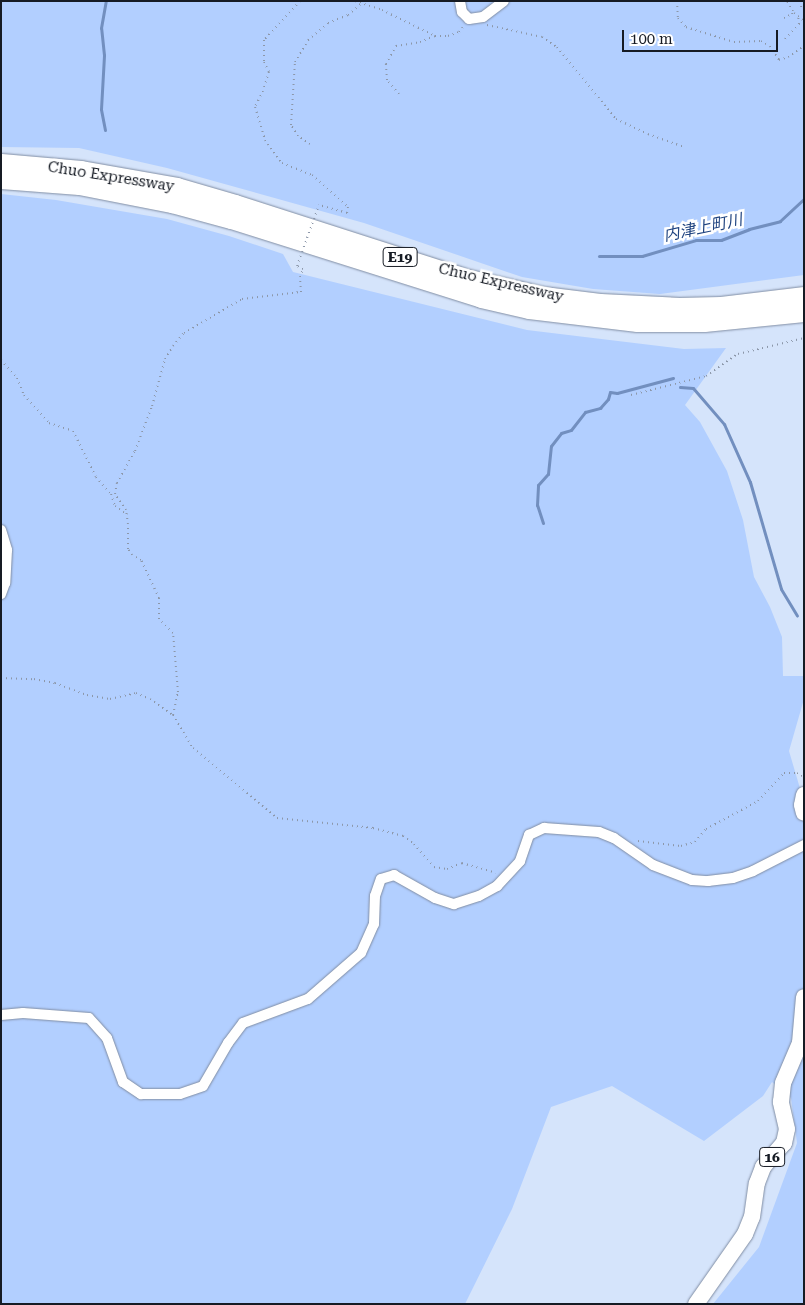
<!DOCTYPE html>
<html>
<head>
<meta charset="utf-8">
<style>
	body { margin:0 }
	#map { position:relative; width:805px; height:1305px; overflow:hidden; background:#d5e4fb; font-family:"Roboto Serif","Noto Sans JP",serif }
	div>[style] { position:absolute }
	.green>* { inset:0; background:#b2cfff }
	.stream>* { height:3px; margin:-1.5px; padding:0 1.5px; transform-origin:1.5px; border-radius:1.5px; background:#728fbf }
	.path>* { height:2px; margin-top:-1px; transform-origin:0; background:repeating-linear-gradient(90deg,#8c97a9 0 1px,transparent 0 5px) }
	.roads { filter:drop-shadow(0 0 1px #808da3) drop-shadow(0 0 1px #808da3) }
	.minor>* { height:10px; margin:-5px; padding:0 5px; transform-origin:5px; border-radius:5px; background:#fff }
	.primary>* { height:16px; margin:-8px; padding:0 8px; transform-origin:8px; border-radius:8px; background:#fff }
	.motorway>* { height:19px; margin:-9.5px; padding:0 9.5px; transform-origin:9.5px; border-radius:9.5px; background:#fff }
	.path-bridge>* { height:2px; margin-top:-1px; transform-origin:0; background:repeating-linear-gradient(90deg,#8c97a9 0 1px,transparent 0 5px) }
	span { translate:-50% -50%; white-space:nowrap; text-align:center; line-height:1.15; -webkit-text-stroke:5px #fff; paint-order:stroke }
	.shield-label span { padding:1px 4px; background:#fff; border:1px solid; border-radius:4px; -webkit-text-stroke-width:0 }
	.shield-label { font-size:14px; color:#161b24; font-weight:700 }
	.street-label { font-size:15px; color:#161b24 }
	.water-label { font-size:16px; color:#204480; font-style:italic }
	.frame { position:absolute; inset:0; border:2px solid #161b24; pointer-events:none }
	.scale { position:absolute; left:622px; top:30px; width:156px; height:22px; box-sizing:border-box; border:2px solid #161b24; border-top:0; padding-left:6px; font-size:15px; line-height:18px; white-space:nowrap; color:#161b24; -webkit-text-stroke:4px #fff; paint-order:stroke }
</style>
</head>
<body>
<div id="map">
	<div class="green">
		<i style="clip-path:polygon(1px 1px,804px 1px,804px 275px,660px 294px,593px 289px,522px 277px,364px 223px,167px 168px,79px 148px,1px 147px)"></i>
		<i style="clip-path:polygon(1px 194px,56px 200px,167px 219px,229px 236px,283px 254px,293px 272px,527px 330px,684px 349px,726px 348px,685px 405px,700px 422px,727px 471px,743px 520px,754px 577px,770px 607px,782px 637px,783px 676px,804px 676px,804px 699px,789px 751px,804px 802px,804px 1304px,713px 1304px,759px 1247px,797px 1143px,791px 1098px,772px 1082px,763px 1096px,704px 1141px,612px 1086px,551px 1107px,512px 1209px,465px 1304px,1px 1304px)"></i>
	</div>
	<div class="stream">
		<i style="left:105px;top:130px;width:21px;rotate:-101deg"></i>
		<i style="left:101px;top:109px;width:54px;rotate:-86.8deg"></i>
		<i style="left:104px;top:55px;width:27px;rotate:-96deg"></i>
		<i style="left:101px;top:28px;width:27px;rotate:-80deg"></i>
		<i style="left:599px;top:256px;width:43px"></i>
		<i style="left:642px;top:256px;width:56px;rotate:-16.5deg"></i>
		<i style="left:696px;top:240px;width:25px"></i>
		<i style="left:721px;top:240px;width:30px;rotate:-21deg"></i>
		<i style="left:749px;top:229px;width:32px;rotate:-14deg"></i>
		<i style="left:780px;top:221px;width:33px;rotate:-43deg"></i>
		<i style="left:680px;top:387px;width:13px;rotate:4deg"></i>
		<i style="left:693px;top:388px;width:48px;rotate:49.3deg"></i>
		<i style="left:724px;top:424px;width:64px;rotate:65.9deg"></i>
		<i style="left:750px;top:482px;width:111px;rotate:73.8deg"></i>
		<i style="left:781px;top:589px;width:31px;rotate:59deg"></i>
		<i style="left:543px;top:523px;width:19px;rotate:-108deg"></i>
		<i style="left:537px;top:505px;width:20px;rotate:-87deg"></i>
		<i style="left:538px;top:485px;width:15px;rotate:-48deg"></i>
		<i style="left:548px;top:474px;width:28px;rotate:-84deg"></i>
		<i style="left:551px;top:446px;width:16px;rotate:-52deg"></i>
		<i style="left:561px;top:433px;width:10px;rotate:-17deg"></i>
		<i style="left:571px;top:430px;width:23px;rotate:-52deg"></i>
		<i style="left:585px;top:412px;width:16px;rotate:-15deg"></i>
		<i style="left:600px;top:408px;width:12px;rotate:-48deg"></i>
		<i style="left:608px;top:399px;width:7px;rotate:-74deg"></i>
		<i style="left:610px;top:392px;width:7px;rotate:8deg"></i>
		<i style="left:617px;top:393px;width:58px;rotate:-15deg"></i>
	</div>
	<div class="path">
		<i style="left:300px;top:1px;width:53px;rotate:132.7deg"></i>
		<i style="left:264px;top:40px;width:22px;rotate:90deg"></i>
		<i style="left:264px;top:62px;width:11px;rotate:63deg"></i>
		<i style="left:269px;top:72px;width:20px;rotate:108deg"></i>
		<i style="left:263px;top:91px;width:18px;rotate:117deg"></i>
		<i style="left:255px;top:107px;width:34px;rotate:73deg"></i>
		<i style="left:265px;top:140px;width:29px;rotate:54deg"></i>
		<i style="left:282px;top:163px;width:32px;rotate:22deg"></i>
		<i style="left:312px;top:175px;width:48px;rotate:41.6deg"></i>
		<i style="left:348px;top:207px;width:6px;rotate:99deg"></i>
		<i style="left:347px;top:213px;width:29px;rotate:-164deg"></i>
		<i style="left:355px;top:1px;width:28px;rotate:18deg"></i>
		<i style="left:382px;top:10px;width:59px;rotate:26.1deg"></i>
		<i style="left:435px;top:36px;width:13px"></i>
		<i style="left:448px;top:36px;width:12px;rotate:-20deg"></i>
		<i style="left:459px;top:32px;width:6px;rotate:-51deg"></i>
		<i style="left:677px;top:1px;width:17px;rotate:87deg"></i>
		<i style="left:678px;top:18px;width:12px;rotate:48deg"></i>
		<i style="left:686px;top:27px;width:50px;rotate:17.4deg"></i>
		<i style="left:734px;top:42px;width:27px;rotate:-2deg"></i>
		<i style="left:761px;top:41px;width:10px;rotate:29deg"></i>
		<i style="left:770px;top:46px;width:17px;rotate:57deg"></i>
		<i style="left:779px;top:60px;width:9px;rotate:-18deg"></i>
		<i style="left:788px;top:57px;width:19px;rotate:-35deg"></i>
		<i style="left:801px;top:7px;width:6px;rotate:-81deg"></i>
		<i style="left:794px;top:13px;width:13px;rotate:39deg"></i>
		<i style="left:784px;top:18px;width:9px;rotate:-27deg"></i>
		<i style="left:792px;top:14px;width:3px;rotate:-72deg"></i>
		<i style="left:793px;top:11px;width:12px;rotate:-121deg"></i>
		<i style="left:487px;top:25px;width:56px;rotate:12.3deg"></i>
		<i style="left:542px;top:37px;width:18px;rotate:34deg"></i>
		<i style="left:557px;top:47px;width:93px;rotate:50.7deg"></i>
		<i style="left:616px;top:119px;width:35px;rotate:25deg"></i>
		<i style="left:648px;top:134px;width:38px;rotate:20deg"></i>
		<i style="left:785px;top:39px;width:21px;rotate:-47deg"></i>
		<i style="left:799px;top:24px;width:9px;rotate:-96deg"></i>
		<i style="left:399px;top:94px;width:18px;rotate:-131deg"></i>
		<i style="left:387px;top:80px;width:16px;rotate:-94deg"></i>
		<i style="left:386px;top:64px;width:21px;rotate:-61deg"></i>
		<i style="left:396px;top:46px;width:24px;rotate:-9deg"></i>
		<i style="left:420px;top:42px;width:16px;rotate:-22deg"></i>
		<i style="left:310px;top:144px;width:14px;rotate:-146deg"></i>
		<i style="left:298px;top:136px;width:13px;rotate:-122deg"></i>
		<i style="left:291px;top:125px;width:63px;rotate:-86.4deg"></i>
		<i style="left:295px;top:62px;width:26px;rotate:-59deg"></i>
		<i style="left:308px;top:40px;width:26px;rotate:-40deg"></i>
		<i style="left:328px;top:23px;width:22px;rotate:-22deg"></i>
		<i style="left:348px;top:15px;width:18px;rotate:-41deg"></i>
		<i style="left:1px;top:360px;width:24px;rotate:48deg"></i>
		<i style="left:17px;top:378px;width:18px;rotate:68deg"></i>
		<i style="left:24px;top:395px;width:38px;rotate:48deg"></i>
		<i style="left:49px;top:423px;width:25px;rotate:18deg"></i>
		<i style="left:73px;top:431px;width:51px;rotate:63.4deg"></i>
		<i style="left:96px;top:477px;width:23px;rotate:49deg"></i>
		<i style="left:111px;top:494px;width:13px;rotate:72deg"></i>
		<i style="left:115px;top:506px;width:15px;rotate:37deg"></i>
		<i style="left:631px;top:395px;width:77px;rotate:-14.2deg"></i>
		<i style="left:706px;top:376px;width:39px;rotate:-35deg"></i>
		<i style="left:738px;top:354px;width:68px;rotate:-13.6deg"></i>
		<i style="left:1px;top:678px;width:33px;rotate:2deg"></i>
		<i style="left:34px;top:679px;width:21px;rotate:11deg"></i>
		<i style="left:55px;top:683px;width:34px;rotate:21deg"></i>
		<i style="left:87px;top:695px;width:23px;rotate:10deg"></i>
		<i style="left:110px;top:699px;width:27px;rotate:-13deg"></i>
		<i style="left:136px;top:693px;width:15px;rotate:23deg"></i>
		<i style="left:150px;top:699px;width:28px;rotate:35deg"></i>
		<i style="left:173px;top:715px;width:39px;rotate:59deg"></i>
		<i style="left:193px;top:748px;width:109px;rotate:39.8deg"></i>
		<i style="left:277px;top:818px;width:97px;rotate:5.9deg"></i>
		<i style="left:373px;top:828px;width:31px;rotate:15deg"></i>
		<i style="left:403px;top:836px;width:14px;rotate:36deg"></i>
		<i style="left:414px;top:844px;width:30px;rotate:49deg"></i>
		<i style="left:434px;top:867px;width:13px;rotate:9deg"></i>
		<i style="left:447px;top:869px;width:16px;rotate:-22deg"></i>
		<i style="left:462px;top:863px;width:35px;rotate:16deg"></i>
		<i style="left:173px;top:715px;width:24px;rotate:-78deg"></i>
		<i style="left:178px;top:692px;width:59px;rotate:-94.8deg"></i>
		<i style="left:173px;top:633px;width:20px;rotate:-135deg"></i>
		<i style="left:159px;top:619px;width:21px;rotate:-90deg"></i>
		<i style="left:159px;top:598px;width:42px;rotate:-115.3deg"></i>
		<i style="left:141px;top:560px;width:10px;rotate:-151deg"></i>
		<i style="left:132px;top:555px;width:7px;rotate:-124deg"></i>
		<i style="left:128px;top:549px;width:25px;rotate:-90deg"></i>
		<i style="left:128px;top:524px;width:14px;rotate:-98deg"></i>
		<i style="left:126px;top:510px;width:19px;rotate:-125deg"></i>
		<i style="left:115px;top:494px;width:11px;rotate:-80deg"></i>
		<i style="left:117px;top:483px;width:37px;rotate:-61deg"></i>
		<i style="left:135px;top:451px;width:48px;rotate:-69.3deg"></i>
		<i style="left:152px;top:406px;width:49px;rotate:-74.5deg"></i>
		<i style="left:165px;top:359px;width:15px;rotate:-58deg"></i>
		<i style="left:173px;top:346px;width:17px;rotate:-50deg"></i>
		<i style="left:184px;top:333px;width:67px;rotate:-30.4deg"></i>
		<i style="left:242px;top:299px;width:59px;rotate:-6.8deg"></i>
		<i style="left:301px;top:292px;width:15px;rotate:-94deg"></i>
		<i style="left:300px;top:277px;width:9px;rotate:-69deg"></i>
		<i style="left:303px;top:269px;width:7px;rotate:-153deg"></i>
		<i style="left:638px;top:841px;width:43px;rotate:6.6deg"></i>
		<i style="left:681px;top:846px;width:15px;rotate:-16deg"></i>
		<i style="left:695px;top:842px;width:17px;rotate:-50deg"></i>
		<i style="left:706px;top:829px;width:59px;rotate:-28.3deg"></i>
		<i style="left:758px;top:801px;width:38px;rotate:-47deg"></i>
		<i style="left:784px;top:773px;width:13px"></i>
		<i style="left:797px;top:773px;width:8px;rotate:30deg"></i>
	</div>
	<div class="roads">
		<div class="minor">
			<i style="left:460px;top:1px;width:11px;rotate:80deg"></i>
			<i style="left:462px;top:12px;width:10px;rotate:45deg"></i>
			<i style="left:469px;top:19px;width:14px;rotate:-8deg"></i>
			<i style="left:483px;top:17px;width:26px;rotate:-37deg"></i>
			<i style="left:1px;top:530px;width:21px;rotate:73deg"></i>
			<i style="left:7px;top:550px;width:33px;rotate:93deg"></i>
			<i style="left:5px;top:583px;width:12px;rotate:110deg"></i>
			<i style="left:1px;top:1015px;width:22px;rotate:-5deg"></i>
			<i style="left:23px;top:1013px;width:66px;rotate:4.3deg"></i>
			<i style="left:89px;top:1018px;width:27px;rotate:48deg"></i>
			<i style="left:107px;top:1038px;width:47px;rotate:70deg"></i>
			<i style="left:123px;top:1082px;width:22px;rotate:34deg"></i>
			<i style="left:141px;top:1094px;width:39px"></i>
			<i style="left:180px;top:1094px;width:24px;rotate:-19deg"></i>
			<i style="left:203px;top:1086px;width:50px;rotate:-59.8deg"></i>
			<i style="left:228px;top:1043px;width:25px;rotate:-53deg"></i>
			<i style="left:243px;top:1023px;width:69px;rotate:-20.3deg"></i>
			<i style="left:308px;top:999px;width:70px;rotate:-41deg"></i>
			<i style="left:361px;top:953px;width:32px;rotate:-66deg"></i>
			<i style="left:374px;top:924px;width:28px;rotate:-88deg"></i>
			<i style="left:375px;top:896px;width:18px;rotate:-71deg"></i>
			<i style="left:381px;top:879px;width:14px;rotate:-17deg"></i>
			<i style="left:394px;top:875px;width:47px;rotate:29.3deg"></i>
			<i style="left:435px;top:898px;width:20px;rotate:18deg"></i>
			<i style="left:454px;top:904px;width:26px;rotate:-18deg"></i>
			<i style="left:479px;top:896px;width:21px;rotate:-29deg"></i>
			<i style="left:497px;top:886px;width:34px;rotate:-47deg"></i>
			<i style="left:520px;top:861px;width:28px;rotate:-71deg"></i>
			<i style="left:529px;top:835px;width:17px;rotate:-25deg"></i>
			<i style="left:544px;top:828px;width:55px;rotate:4.2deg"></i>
			<i style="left:599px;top:832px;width:16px;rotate:22deg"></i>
			<i style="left:614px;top:838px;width:47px;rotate:34.7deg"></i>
			<i style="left:653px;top:865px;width:42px;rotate:21deg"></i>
			<i style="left:692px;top:880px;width:16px;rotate:4deg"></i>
			<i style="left:708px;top:881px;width:25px;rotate:-7deg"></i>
			<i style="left:733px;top:878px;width:21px;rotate:-19deg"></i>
			<i style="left:753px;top:871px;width:57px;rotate:-27deg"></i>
		</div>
		<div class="primary">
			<i style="left:804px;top:795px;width:10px;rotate:101deg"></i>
			<i style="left:802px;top:805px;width:8px;rotate:76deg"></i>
			<i style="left:696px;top:1304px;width:85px;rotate:-55deg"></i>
			<i style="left:745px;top:1234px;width:18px;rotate:-68deg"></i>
			<i style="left:752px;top:1217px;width:34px;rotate:-82deg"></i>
			<i style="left:757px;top:1183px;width:17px;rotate:-69deg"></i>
			<i style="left:763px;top:1167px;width:32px;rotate:-49deg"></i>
			<i style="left:784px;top:1143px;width:14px;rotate:-78deg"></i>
			<i style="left:787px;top:1129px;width:28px;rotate:-103deg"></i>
			<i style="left:781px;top:1102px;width:19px;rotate:-84deg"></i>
			<i style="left:783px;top:1083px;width:43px;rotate:-67deg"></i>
			<i style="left:800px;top:1043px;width:46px;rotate:-85deg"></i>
		</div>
		<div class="motorway">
			<i style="left:1px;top:163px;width:80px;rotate:5deg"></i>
			<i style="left:81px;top:170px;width:97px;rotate:10deg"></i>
			<i style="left:177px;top:187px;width:60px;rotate:16.3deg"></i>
			<i style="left:235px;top:204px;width:246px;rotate:17.8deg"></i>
			<i style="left:469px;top:279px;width:76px;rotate:12.9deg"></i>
			<i style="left:543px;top:296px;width:57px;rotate:7deg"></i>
			<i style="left:600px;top:303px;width:79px;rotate:2.9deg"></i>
			<i style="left:679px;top:307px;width:42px;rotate:-1.4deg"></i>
			<i style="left:721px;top:306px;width:84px;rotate:-6.9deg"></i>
			<i style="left:1px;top:179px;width:78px;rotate:4.4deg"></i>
			<i style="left:79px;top:185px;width:95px;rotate:11deg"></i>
			<i style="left:172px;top:203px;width:61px;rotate:15.2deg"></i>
			<i style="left:231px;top:219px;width:262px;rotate:17.5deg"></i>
			<i style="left:481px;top:298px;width:49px;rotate:12.9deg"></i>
			<i style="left:529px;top:309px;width:109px;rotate:6.9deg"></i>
			<i style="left:637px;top:322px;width:67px"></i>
			<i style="left:704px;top:322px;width:100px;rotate:-5.7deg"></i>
		</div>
	</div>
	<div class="path-bridge">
		<i style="left:297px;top:266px;width:65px;rotate:-70.2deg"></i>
	</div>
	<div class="shield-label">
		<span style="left:400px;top:257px">E19</span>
		<span style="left:772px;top:1157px">16</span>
	</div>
	<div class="street-label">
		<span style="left:111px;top:177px;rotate:9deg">Chuo Expressway</span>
		<span style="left:501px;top:283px;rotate:13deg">Chuo Expressway</span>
	</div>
	<div class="water-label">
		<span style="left:703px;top:228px;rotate:-12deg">内津上町川</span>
	</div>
	<div class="frame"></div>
	<div class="scale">100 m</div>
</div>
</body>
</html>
